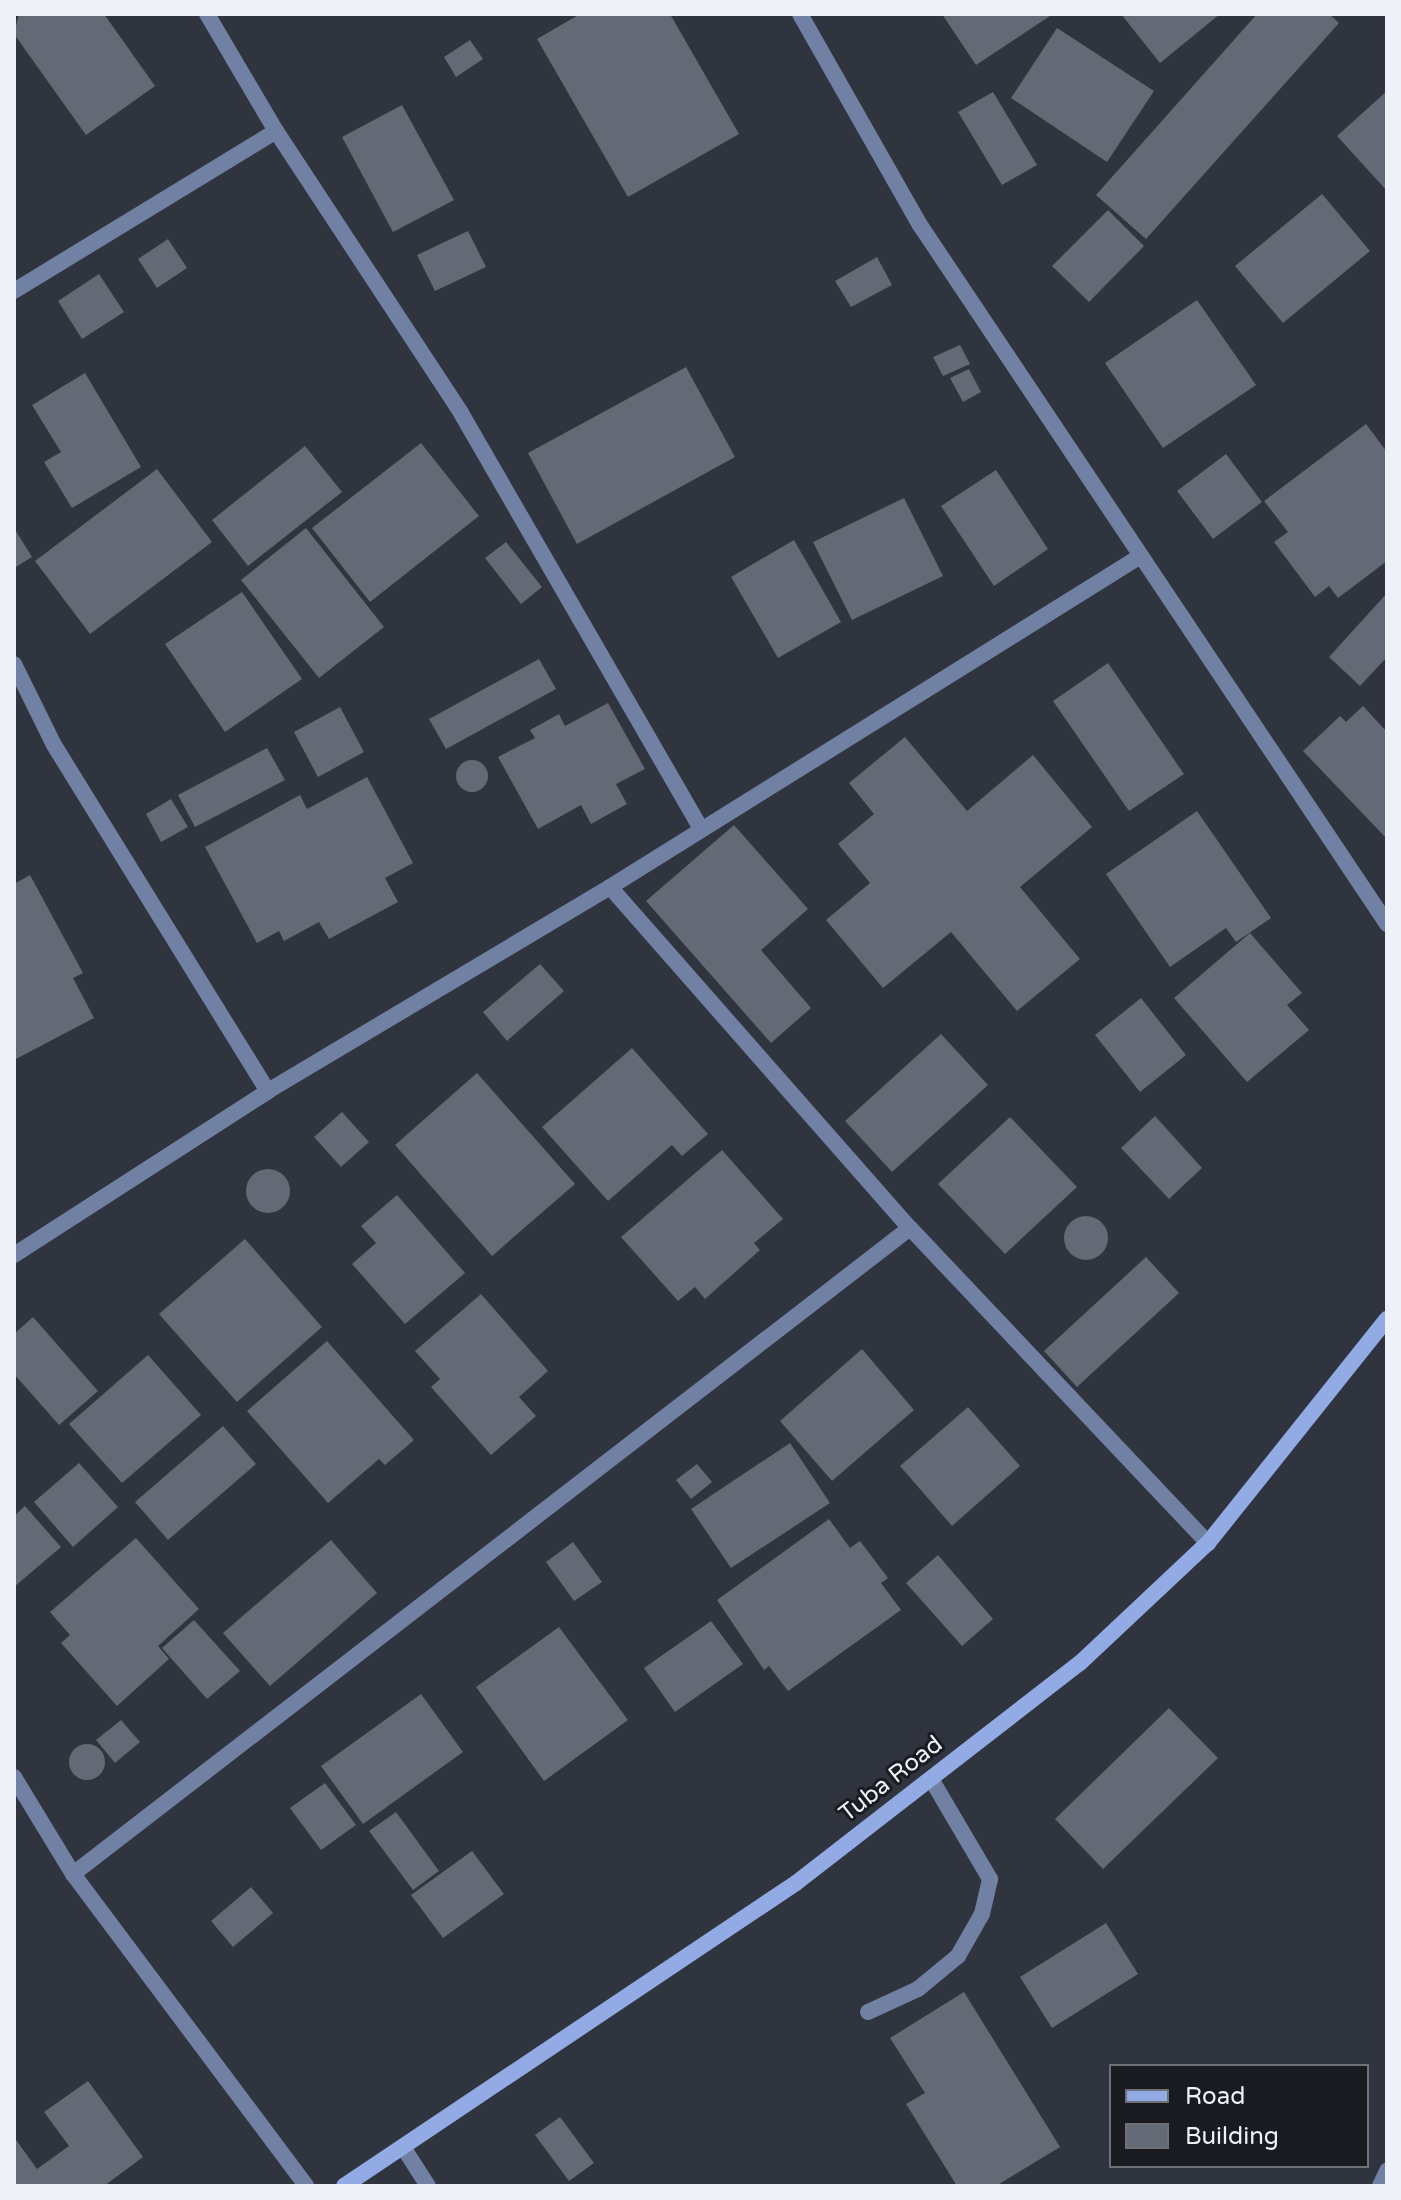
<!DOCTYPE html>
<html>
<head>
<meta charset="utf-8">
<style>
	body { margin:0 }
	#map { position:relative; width:1401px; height:2200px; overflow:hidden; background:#2f343e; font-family:"Varela Round",sans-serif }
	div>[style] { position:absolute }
	.building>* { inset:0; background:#636975 }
	.round { border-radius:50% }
	.lane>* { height:16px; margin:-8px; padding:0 8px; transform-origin:8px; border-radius:8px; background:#7181a4 }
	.street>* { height:16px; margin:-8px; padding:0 8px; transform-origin:8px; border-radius:8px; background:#7181a4 }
	.secondary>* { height:16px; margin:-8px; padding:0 8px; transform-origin:8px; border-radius:8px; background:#93abe5 }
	span { translate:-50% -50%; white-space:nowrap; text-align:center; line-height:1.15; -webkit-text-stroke:6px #191b20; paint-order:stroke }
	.street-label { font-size:24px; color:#eef1f8 }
	.frame { position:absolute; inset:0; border:16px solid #eef1f8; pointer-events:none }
	.legend { position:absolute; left:1109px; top:2064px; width:260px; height:104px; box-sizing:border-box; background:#191b20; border:2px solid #6e7176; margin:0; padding:10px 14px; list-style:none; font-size:24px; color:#eef1f8 }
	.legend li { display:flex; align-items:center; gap:16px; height:40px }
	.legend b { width:40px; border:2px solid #6e7176 }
</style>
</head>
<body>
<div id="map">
	<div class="building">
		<i style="clip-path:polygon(19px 14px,104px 14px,155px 86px,86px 135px,14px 34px)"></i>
		<i style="clip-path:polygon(580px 14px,670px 14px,739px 134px,628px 197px,537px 39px)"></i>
		<i style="clip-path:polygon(942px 14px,1053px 14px,976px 65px)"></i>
		<i style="clip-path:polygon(1121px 14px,1220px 14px,1160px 63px)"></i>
		<i style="clip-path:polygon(1257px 14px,1329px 14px,1339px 23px,1146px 239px,1096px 195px)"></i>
		<i style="clip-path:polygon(1057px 28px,1154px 91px,1107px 162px,1011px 98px)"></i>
		<i style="clip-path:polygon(470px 40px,483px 59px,456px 77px,444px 57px)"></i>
		<i style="clip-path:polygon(1387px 91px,1387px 191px,1337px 136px)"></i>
		<i style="clip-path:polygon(993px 92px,1037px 165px,1002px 185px,958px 112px)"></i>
		<i style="clip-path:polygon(402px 105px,454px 200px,393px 232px,342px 137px)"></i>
		<i style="clip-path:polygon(1322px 194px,1370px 251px,1283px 323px,1235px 266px)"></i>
		<i style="clip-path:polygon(1108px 210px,1144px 246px,1089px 302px,1052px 266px)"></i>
		<i style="clip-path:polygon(468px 231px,486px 267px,435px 291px,417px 255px)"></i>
		<i style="clip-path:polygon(168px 239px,187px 268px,157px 288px,138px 259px)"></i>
		<i style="clip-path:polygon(877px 257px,892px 285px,851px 307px,835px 281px)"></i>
		<i style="clip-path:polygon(99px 274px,124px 312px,82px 339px,58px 301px)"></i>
		<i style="clip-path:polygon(1197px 300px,1256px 385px,1163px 448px,1105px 363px)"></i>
		<i style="clip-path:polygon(960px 345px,970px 364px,943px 376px,933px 357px)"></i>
		<i style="clip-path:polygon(686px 367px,735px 457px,577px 544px,528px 453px)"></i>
		<i style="clip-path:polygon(969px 369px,981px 392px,963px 402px,950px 378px)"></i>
		<i style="clip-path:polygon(85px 373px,141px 467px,72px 508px,44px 462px,61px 452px,32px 405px)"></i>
		<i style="clip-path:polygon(1366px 424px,1387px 452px,1387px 561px,1338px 598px,1329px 586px,1315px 597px,1274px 542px,1288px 532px,1264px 501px)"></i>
		<i style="clip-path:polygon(421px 443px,479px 516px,370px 602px,312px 528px)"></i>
		<i style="clip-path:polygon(305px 446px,342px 492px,248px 566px,212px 520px)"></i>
		<i style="clip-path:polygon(1226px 454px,1262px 502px,1213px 539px,1177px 491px)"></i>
		<i style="clip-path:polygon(157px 469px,212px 542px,90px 634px,35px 561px)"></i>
		<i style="clip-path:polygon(996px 470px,1048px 549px,994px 586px,941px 506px)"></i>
		<i style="clip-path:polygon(904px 498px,943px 576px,852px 620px,813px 542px)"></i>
		<i style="clip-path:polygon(14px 528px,32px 557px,14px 568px)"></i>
		<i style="clip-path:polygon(306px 528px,384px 627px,319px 678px,241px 580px)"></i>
		<i style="clip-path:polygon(794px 540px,841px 622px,778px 658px,731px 577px)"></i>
		<i style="clip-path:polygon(506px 542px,542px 587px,521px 604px,485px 558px)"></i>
		<i style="clip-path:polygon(242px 592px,302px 679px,225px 732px,165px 644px)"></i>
		<i style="clip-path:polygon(1387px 593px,1387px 657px,1360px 686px,1329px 657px)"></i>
		<i style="clip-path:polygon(539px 659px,556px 689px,446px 749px,429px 719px)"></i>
		<i style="clip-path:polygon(1108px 663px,1184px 774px,1129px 811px,1053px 701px)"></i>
		<i style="clip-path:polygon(608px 703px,645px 769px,616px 784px,627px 804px,591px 824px,581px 805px,538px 829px,498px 757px,535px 738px,530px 730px,559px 714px,565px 726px)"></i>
		<i style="clip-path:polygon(1363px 706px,1387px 732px,1387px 839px,1303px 751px,1340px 716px,1346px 722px)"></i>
		<i style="clip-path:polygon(340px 707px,364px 752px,318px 777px,294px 732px)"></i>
		<i style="clip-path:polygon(905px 737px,967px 811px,1033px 755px,1092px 827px,1020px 887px,1080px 959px,1017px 1011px,951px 932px,883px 988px,826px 920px,870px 883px,838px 844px,874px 814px,849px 783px)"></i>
		<i style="clip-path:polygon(267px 748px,285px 780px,195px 827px,178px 795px)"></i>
		<i class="round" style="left:456px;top:760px;width:32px;height:32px"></i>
		<i style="clip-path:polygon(367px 777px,413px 863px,385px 878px,398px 902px,329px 939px,319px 922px,284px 941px,279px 931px,257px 943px,205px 847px,300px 795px,307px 809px)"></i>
		<i style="clip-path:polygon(171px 799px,188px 827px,161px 842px,146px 814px)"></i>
		<i style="clip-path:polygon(1197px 811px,1271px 918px,1236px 942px,1226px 928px,1170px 967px,1106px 874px)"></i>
		<i style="clip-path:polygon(734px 825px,808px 909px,761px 950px,811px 1008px,771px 1043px,646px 901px)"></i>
		<i style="clip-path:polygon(30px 875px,83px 973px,73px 978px,94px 1018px,14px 1060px,14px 884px)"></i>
		<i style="clip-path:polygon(1250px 933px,1302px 993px,1287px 1005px,1309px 1030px,1247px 1082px,1174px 998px)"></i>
		<i style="clip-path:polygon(540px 964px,564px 991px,507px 1041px,483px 1012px)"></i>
		<i style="clip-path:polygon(1141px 998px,1186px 1055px,1140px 1092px,1095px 1035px)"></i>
		<i style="clip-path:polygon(941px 1034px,988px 1085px,892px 1172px,845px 1121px)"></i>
		<i style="clip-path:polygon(632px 1048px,708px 1134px,682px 1156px,672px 1145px,608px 1201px,542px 1127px)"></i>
		<i style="clip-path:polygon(477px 1073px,575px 1184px,492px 1256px,395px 1145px)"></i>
		<i style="clip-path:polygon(342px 1112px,369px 1142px,341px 1167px,314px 1137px)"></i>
		<i style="clip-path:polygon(1155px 1116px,1202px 1168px,1169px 1199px,1121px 1148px)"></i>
		<i style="clip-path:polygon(1010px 1117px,1077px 1187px,1005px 1254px,938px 1184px)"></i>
		<i style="clip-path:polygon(722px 1150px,783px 1219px,754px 1243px,760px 1250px,705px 1299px,695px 1287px,678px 1301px,621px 1237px)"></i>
		<i class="round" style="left:246px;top:1169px;width:44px;height:44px"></i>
		<i style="clip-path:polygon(397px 1195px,465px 1273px,405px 1324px,352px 1264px,376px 1243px,361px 1226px)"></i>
		<i class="round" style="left:1064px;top:1216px;width:44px;height:44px"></i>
		<i style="clip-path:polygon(245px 1239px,322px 1327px,237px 1402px,159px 1314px)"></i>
		<i style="clip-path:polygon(1146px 1257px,1179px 1293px,1077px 1387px,1044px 1351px)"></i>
		<i style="clip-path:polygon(481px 1294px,548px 1371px,519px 1397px,536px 1416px,491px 1455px,431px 1387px,440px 1379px,415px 1351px)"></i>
		<i style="clip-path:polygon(33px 1317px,98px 1391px,59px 1425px,14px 1374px,14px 1334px)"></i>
		<i style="clip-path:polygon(327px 1341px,414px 1440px,385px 1465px,379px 1459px,328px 1503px,247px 1411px)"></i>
		<i style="clip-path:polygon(862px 1349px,914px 1410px,832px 1481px,780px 1421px)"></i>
		<i style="clip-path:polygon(148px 1355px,201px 1415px,122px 1483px,69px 1424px)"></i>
		<i style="clip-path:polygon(968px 1407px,1020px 1466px,952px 1526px,900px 1466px)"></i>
		<i style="clip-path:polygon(223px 1426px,256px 1464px,168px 1540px,135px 1502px)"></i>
		<i style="clip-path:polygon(790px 1443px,830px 1503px,731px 1568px,691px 1509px)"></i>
		<i style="clip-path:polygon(79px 1463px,118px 1507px,73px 1547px,34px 1502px)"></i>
		<i style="clip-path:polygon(697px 1464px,712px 1482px,691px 1499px,676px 1480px)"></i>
		<i style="clip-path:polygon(25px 1506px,61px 1547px,14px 1587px,14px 1516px)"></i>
		<i style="clip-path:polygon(829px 1519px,850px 1548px,860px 1541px,888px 1578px,881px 1583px,901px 1610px,788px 1691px,769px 1666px,764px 1670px,717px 1600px)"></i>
		<i style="clip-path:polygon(136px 1538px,199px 1609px,158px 1646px,169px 1659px,117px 1706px,61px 1643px,70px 1635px,50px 1612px)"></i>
		<i style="clip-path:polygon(331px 1540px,377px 1593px,270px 1686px,223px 1633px)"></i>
		<i style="clip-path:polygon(573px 1542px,602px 1582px,574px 1601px,546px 1562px)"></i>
		<i style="clip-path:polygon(938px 1555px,993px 1619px,962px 1646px,906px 1583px)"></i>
		<i style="clip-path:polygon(194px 1620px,240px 1671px,207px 1699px,162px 1648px)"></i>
		<i style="clip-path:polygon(711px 1621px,743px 1664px,675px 1712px,644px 1668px)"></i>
		<i style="clip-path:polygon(559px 1627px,628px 1720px,544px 1781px,476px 1687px)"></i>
		<i style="clip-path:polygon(421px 1694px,463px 1752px,363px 1824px,321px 1766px)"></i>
		<i style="clip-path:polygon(1169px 1708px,1218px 1758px,1103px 1869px,1055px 1819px)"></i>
		<i style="clip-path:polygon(121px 1720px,140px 1742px,115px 1763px,96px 1740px)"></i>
		<i class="round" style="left:69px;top:1744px;width:36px;height:36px"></i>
		<i style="clip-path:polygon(325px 1783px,356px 1825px,321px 1850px,290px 1808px)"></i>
		<i style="clip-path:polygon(396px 1812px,439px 1871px,413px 1890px,369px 1831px)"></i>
		<i style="clip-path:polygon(472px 1851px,504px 1894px,443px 1938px,411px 1895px)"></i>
		<i style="clip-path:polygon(251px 1887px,273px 1913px,233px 1947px,211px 1921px)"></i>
		<i style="clip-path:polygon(1106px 1923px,1138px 1974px,1052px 2028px,1020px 1977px)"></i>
		<i style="clip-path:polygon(964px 1992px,1060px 2147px,996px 2186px,957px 2186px,906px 2104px,925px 2093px,890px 2038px)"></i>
		<i style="clip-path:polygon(88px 2081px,143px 2157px,104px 2186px,14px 2186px,14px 2137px,37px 2169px,69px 2146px,44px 2112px)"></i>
		<i style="clip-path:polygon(560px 2117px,594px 2163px,569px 2181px,535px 2135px)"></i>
	</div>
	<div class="lane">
		<i style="left:868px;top:2012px;width:55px;rotate:-24.7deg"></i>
		<i style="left:918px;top:1989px;width:52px;rotate:-39.5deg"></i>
		<i style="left:958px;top:1956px;width:48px;rotate:-60.3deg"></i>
		<i style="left:982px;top:1914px;width:36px;rotate:-77deg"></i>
		<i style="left:990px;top:1879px;width:116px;rotate:-120.5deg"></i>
		<i style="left:403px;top:2147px;width:46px;rotate:57.3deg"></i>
	</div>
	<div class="street">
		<i style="left:207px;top:14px;width:136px;rotate:59.5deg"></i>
		<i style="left:276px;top:131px;width:337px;rotate:56.7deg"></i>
		<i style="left:461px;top:413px;width:478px;rotate:60deg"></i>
		<i style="left:800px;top:14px;width:243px;rotate:60.4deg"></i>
		<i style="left:920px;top:225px;width:841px;rotate:56.25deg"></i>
		<i style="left:14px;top:291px;width:307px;rotate:-31.4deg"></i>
		<i style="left:14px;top:664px;width:90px;rotate:63.7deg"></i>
		<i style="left:54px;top:745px;width:407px;rotate:58.3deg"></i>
		<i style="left:610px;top:887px;width:454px;rotate:48.7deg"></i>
		<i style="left:910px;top:1228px;width:434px;rotate:46.6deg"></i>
		<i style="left:14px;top:1255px;width:302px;rotate:-32.8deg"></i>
		<i style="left:268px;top:1091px;width:398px;rotate:-30.8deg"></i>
		<i style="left:610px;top:887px;width:623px;rotate:-31.96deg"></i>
		<i style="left:14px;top:1777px;width:114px;rotate:58.7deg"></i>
		<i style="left:73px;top:1874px;width:389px;rotate:53.2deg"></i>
		<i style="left:73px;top:1874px;width:1057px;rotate:-37.66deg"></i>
		<i style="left:1380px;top:2186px;width:17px;rotate:-65deg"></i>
	</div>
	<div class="secondary">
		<i style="left:344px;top:2186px;width:544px;rotate:-33.84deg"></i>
		<i style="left:796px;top:1883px;width:359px;rotate:-37.8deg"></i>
		<i style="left:1080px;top:1663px;width:175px;rotate:-43.2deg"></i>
		<i style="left:1208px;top:1543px;width:287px;rotate:-51.4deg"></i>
	</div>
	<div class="street-label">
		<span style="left:891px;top:1779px;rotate:-38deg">Tuba Road</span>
	</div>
	<div class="frame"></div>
	<ul class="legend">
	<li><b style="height:10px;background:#93abe5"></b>Road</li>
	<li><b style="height:22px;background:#636975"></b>Building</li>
	</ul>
</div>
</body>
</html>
